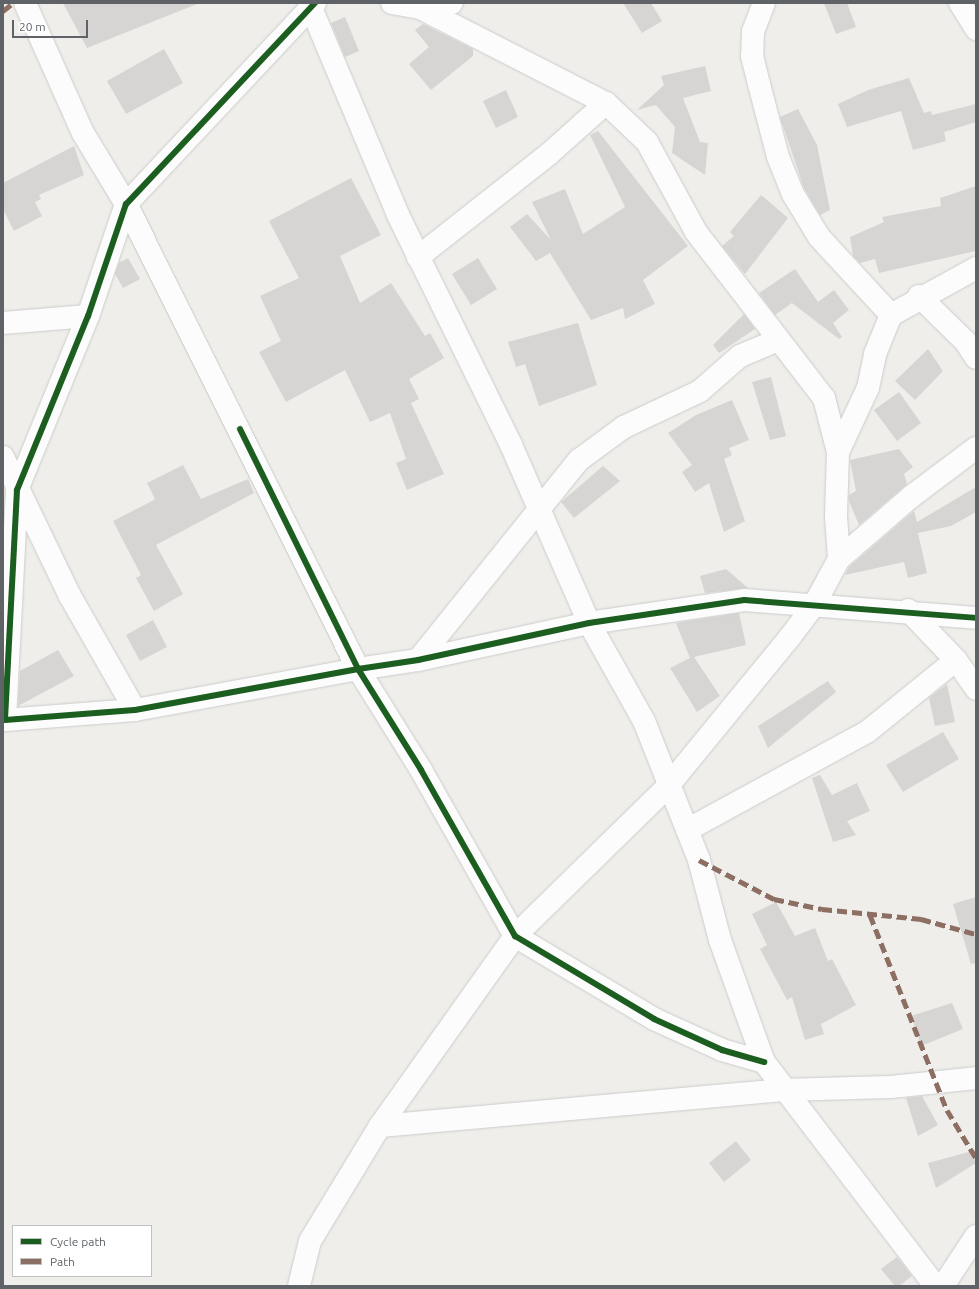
<!DOCTYPE html>
<html>
<head>
<meta charset="utf-8">
<style>
	body { margin:0 }
	#map { position:relative; width:979px; height:1289px; overflow:hidden; background:#efeeea; font-family:Ubuntu,sans-serif }
	div>[style] { position:absolute }
	.building>* { inset:0; background:#d6d5d3 }
	.roads { filter:drop-shadow(0 0 1px #cbcccc) drop-shadow(0 0 1px #cbcccc) }
	.minor>* { height:22px; margin:-11px; padding:0 11px; transform-origin:11px; border-radius:11px; background:#fdfcfc }
	.quiet>* { height:5px; margin-top:-2.5px; transform-origin:0; background:repeating-linear-gradient(90deg,#8d6e63 0 10px,transparent 0 15px) }
	.cycleway>* { height:6px; margin:-3px; padding:0 3px; transform-origin:3px; border-radius:3px; background:#1b5e20 }
	span { translate:-50% -50%; white-space:nowrap; text-align:center; line-height:1.15; -webkit-text-stroke:3px #fff; paint-order:stroke }
	.frame { position:absolute; inset:0; border:4px solid #5f6368; pointer-events:none }
	.legend { position:absolute; left:12px; top:1225px; width:140px; height:52px; box-sizing:border-box; background:#fff; border:1px solid #bfc1c3; margin:0; padding:5px 7px; list-style:none; font-size:12px; color:#5f6368 }
	.legend li { display:flex; align-items:center; gap:8px; height:20px }
	.legend b { width:20px; border:1px solid #bfc1c3 }
	.scale { position:absolute; left:12px; top:20px; width:76px; height:18px; box-sizing:border-box; border:2px solid #5f6368; border-top:0; padding-left:5px; font-size:12px; line-height:14px; white-space:nowrap; color:#5f6368; -webkit-text-stroke:3px #fff; paint-order:stroke }
</style>
</head>
<body>
<div id="map">
	<div class="building">
		<i style="clip-path:polygon(63px 3px,197px 3px,197px 4px,87px 48px)"></i>
		<i style="clip-path:polygon(623px 3px,651px 3px,662px 21px,642px 33px)"></i>
		<i style="clip-path:polygon(824px 3px,847px 3px,856px 27px,836px 34px)"></i>
		<i style="clip-path:polygon(345px 17px,359px 51px,345px 57px,331px 23px)"></i>
		<i style="clip-path:polygon(423px 24px,473px 49px,473px 56px,431px 90px,409px 64px,429px 47px,415px 30px)"></i>
		<i style="clip-path:polygon(164px 49px,183px 83px,126px 114px,107px 81px)"></i>
		<i style="clip-path:polygon(705px 66px,711px 91px,683px 98px,700px 142px,708px 143px,705px 175px,672px 153px,675px 127px,656px 105px,637px 110px,664px 85px,661px 76px)"></i>
		<i style="clip-path:polygon(909px 78px,924px 113px,931px 111px,932px 115px,976px 104px,976px 122px,944px 132px,946px 141px,913px 150px,901px 111px,847px 127px,838px 104px,868px 90px)"></i>
		<i style="clip-path:polygon(506px 90px,518px 117px,496px 128px,483px 101px)"></i>
		<i style="clip-path:polygon(798px 109px,817px 145px,830px 210px,820px 215px,804px 188px,780px 117px)"></i>
		<i style="clip-path:polygon(598px 131px,688px 246px,643px 280px,655px 304px,625px 319px,623px 308px,591px 320px,550px 253px,536px 261px,510px 227px,527px 214px,551px 240px,532px 202px,565px 189px,583px 234px,625px 207px,590px 135px)"></i>
		<i style="clip-path:polygon(74px 146px,84px 175px,39px 195px,41px 199px,35px 202px,42px 216px,14px 231px,3px 209px,3px 183px)"></i>
		<i style="clip-path:polygon(351px 178px,381px 235px,340px 256px,360px 303px,391px 283px,425px 336px,430px 333px,444px 358px,409px 379px,419px 399px,411px 403px,444px 474px,407px 490px,396px 463px,406px 459px,390px 413px,370px 422px,345px 370px,286px 402px,259px 352px,281px 341px,260px 296px,299px 278px,269px 221px)"></i>
		<i style="clip-path:polygon(976px 186px,976px 251px,879px 273px,875px 259px,860px 263px,853px 256px,850px 237px,884px 222px,882px 217px,941px 206px,940px 198px)"></i>
		<i style="clip-path:polygon(761px 195px,788px 218px,745px 274px,722px 246px,734px 236px,730px 232px)"></i>
		<i style="clip-path:polygon(128px 258px,140px 279px,123px 288px,115px 274px,119px 263px)"></i>
		<i style="clip-path:polygon(478px 258px,497px 289px,471px 305px,452px 274px)"></i>
		<i style="clip-path:polygon(795px 269px,818px 302px,834px 290px,849px 310px,833px 323px,842px 337px,839px 339px,792px 303px,775px 315px,759px 293px)"></i>
		<i style="clip-path:polygon(744px 314px,755px 329px,719px 353px,713px 345px)"></i>
		<i style="clip-path:polygon(578px 323px,597px 385px,539px 406px,525px 364px,516px 367px,508px 342px)"></i>
		<i style="clip-path:polygon(928px 349px,943px 371px,915px 400px,895px 381px)"></i>
		<i style="clip-path:polygon(771px 377px,786px 436px,770px 440px,752px 382px)"></i>
		<i style="clip-path:polygon(899px 392px,921px 423px,897px 441px,874px 410px)"></i>
		<i style="clip-path:polygon(732px 400px,749px 440px,729px 448px,732px 455px,724px 459px,745px 521px,724px 532px,709px 483px,695px 492px,682px 472px,692px 465px,668px 433px,696px 415px)"></i>
		<i style="clip-path:polygon(899px 449px,913px 467px,904px 474px,907px 484px,859px 525px,849px 501px,849px 495px,856px 491px,850px 460px)"></i>
		<i style="clip-path:polygon(183px 465px,201px 499px,248px 479px,254px 493px,156px 545px,183px 594px,154px 611px,136px 578px,141px 575px,113px 521px,152px 501px,155px 499px,147px 483px)"></i>
		<i style="clip-path:polygon(603px 466px,620px 481px,574px 518px,561px 502px)"></i>
		<i style="clip-path:polygon(976px 487px,976px 512px,951px 526px,918px 533px,927px 573px,908px 578px,904px 562px,845px 575px,849px 567px,914px 511px,917px 522px)"></i>
		<i style="clip-path:polygon(726px 569px,748px 588px,705px 593px,700px 576px)"></i>
		<i style="clip-path:polygon(739px 613px,746px 645px,694px 657px,720px 696px,697px 712px,670px 668px,690px 658px,676px 623px)"></i>
		<i style="clip-path:polygon(153px 620px,167px 647px,140px 661px,126px 635px)"></i>
		<i style="clip-path:polygon(58px 650px,74px 676px,18px 706px,20px 671px)"></i>
		<i style="clip-path:polygon(828px 681px,836px 692px,768px 748px,758px 726px)"></i>
		<i style="clip-path:polygon(947px 684px,955px 722px,935px 726px,929px 698px)"></i>
		<i style="clip-path:polygon(943px 732px,959px 759px,903px 792px,886px 765px)"></i>
		<i style="clip-path:polygon(820px 775px,832px 795px,857px 783px,870px 811px,847px 821px,856px 835px,833px 842px,812px 778px)"></i>
		<i style="clip-path:polygon(976px 897px,976px 963px,971px 964px,953px 904px)"></i>
		<i style="clip-path:polygon(776px 902px,795px 936px,815px 928px,828px 961px,832px 959px,856px 1005px,821px 1024px,824px 1034px,805px 1040px,792px 997px,787px 1000px,760px 949px,767px 945px,752px 914px)"></i>
		<i style="clip-path:polygon(952px 1003px,963px 1029px,921px 1046px,911px 1016px)"></i>
		<i style="clip-path:polygon(922px 1096px,938px 1125px,918px 1136px,906px 1098px)"></i>
		<i style="clip-path:polygon(736px 1141px,751px 1160px,724px 1182px,709px 1163px)"></i>
		<i style="clip-path:polygon(976px 1150px,976px 1163px,936px 1188px,928px 1163px)"></i>
		<i style="clip-path:polygon(897px 1257px,912px 1276px,899px 1286px,895px 1286px,881px 1269px)"></i>
	</div>
	<div class="roads">
		<div class="minor">
			<i style="left:25px;top:3px;width:142px;rotate:66deg"></i>
			<i style="left:83px;top:133px;width:83px;rotate:58.8deg"></i>
			<i style="left:126px;top:204px;width:520px;rotate:63.48deg"></i>
			<i style="left:358px;top:669px;width:61px;rotate:-8.5deg"></i>
			<i style="left:418px;top:660px;width:175px;rotate:-12.2deg"></i>
			<i style="left:589px;top:623px;width:157px;rotate:-8.4deg"></i>
			<i style="left:744px;top:600px;width:233px;rotate:4.4deg"></i>
			<i style="left:309px;top:3px;width:230px;rotate:67.2deg"></i>
			<i style="left:398px;top:215px;width:256px;rotate:63.8deg"></i>
			<i style="left:511px;top:445px;width:194px;rotate:66.3deg"></i>
			<i style="left:589px;top:623px;width:112px;rotate:60.7deg"></i>
			<i style="left:644px;top:721px;width:149px;rotate:68.4deg"></i>
			<i style="left:699px;top:860px;width:83px;rotate:75.3deg"></i>
			<i style="left:720px;top:940px;width:130px;rotate:70.2deg"></i>
			<i style="left:764px;top:1062px;width:282px;rotate:52.6deg"></i>
			<i style="left:315px;top:3px;width:276px;rotate:133.2deg"></i>
			<i style="left:126px;top:204px;width:118px;rotate:108.7deg"></i>
			<i style="left:88px;top:316px;width:188px;rotate:112.2deg"></i>
			<i style="left:17px;top:490px;width:230px;rotate:93deg"></i>
			<i style="left:5px;top:720px;width:130px;rotate:-4.4deg"></i>
			<i style="left:135px;top:710px;width:227px;rotate:-10.4deg"></i>
			<i style="left:358px;top:669px;width:119px;rotate:58deg"></i>
			<i style="left:421px;top:770px;width:191px;rotate:60.5deg"></i>
			<i style="left:515px;top:936px;width:162px;rotate:30.8deg"></i>
			<i style="left:654px;top:1019px;width:75px;rotate:24.5deg"></i>
			<i style="left:722px;top:1050px;width:44px;rotate:15.9deg"></i>
			<i style="left:392px;top:3px;width:28px;rotate:10deg"></i>
			<i style="left:420px;top:8px;width:209px;rotate:27.1deg"></i>
			<i style="left:606px;top:103px;width:76px;rotate:138.2deg"></i>
			<i style="left:549px;top:154px;width:167px;rotate:141.8deg"></i>
			<i style="left:764px;top:3px;width:30px;rotate:111deg"></i>
			<i style="left:753px;top:31px;width:25px;rotate:92deg"></i>
			<i style="left:752px;top:56px;width:29px;rotate:76deg"></i>
			<i style="left:759px;top:84px;width:75px;rotate:75.4deg"></i>
			<i style="left:778px;top:157px;width:40px;rotate:68deg"></i>
			<i style="left:793px;top:194px;width:50px;rotate:58.8deg"></i>
			<i style="left:819px;top:237px;width:106px;rotate:47.3deg"></i>
			<i style="left:891px;top:315px;width:97px;rotate:-28.9deg"></i>
			<i style="left:960px;top:3px;width:31px;rotate:58deg"></i>
			<i style="left:420px;top:8px;width:32px;rotate:-9deg"></i>
			<i style="left:606px;top:103px;width:57px;rotate:43.6deg"></i>
			<i style="left:647px;top:142px;width:102px;rotate:61.4deg"></i>
			<i style="left:696px;top:232px;width:210px;rotate:52.4deg"></i>
			<i style="left:824px;top:398px;width:56px;rotate:75.5deg"></i>
			<i style="left:838px;top:452px;width:64px;rotate:91.8deg"></i>
			<i style="left:836px;top:516px;width:43px;rotate:86deg"></i>
			<i style="left:919px;top:296px;width:64px;rotate:44.4deg"></i>
			<i style="left:965px;top:341px;width:20px;rotate:57deg"></i>
			<i style="left:3px;top:323px;width:85px;rotate:-4.7deg"></i>
			<i style="left:838px;top:452px;width:71px;rotate:-64.9deg"></i>
			<i style="left:868px;top:388px;width:35px;rotate:-78deg"></i>
			<i style="left:875px;top:354px;width:42px;rotate:-67.7deg"></i>
			<i style="left:3px;top:457px;width:154px;rotate:64.3deg"></i>
			<i style="left:70px;top:596px;width:131px;rotate:60.3deg"></i>
			<i style="left:908px;top:610px;width:69px;rotate:46.2deg"></i>
			<i style="left:956px;top:660px;width:35px;rotate:55deg"></i>
			<i style="left:418px;top:660px;width:257px;rotate:-51.2deg"></i>
			<i style="left:579px;top:460px;width:56px;rotate:-36.3deg"></i>
			<i style="left:624px;top:427px;width:84px;rotate:-25.3deg"></i>
			<i style="left:700px;top:391px;width:53px;rotate:-41.2deg"></i>
			<i style="left:740px;top:356px;width:41px;rotate:-22.8deg"></i>
			<i style="left:687px;top:830px;width:205px;rotate:-28.6deg"></i>
			<i style="left:867px;top:732px;width:114px;rotate:-39deg"></i>
			<i style="left:380px;top:1126px;width:405px;rotate:-5.1deg"></i>
			<i style="left:783px;top:1090px;width:108px;rotate:-1.6deg"></i>
			<i style="left:891px;top:1087px;width:85px;rotate:-6deg"></i>
			<i style="left:299px;top:1286px;width:46px;rotate:-76.3deg"></i>
			<i style="left:310px;top:1241px;width:135px;rotate:-58.7deg"></i>
			<i style="left:380px;top:1126px;width:233px;rotate:-54.6deg"></i>
			<i style="left:515px;top:936px;width:214px;rotate:-44.4deg"></i>
			<i style="left:668px;top:786px;width:193px;rotate:-50.7deg"></i>
			<i style="left:790px;top:637px;width:38px;rotate:-53deg"></i>
			<i style="left:813px;top:607px;width:55px;rotate:-61.6deg"></i>
			<i style="left:839px;top:559px;width:96px;rotate:-40.8deg"></i>
			<i style="left:912px;top:496px;width:80px;rotate:-36.9deg"></i>
			<i style="left:943px;top:1286px;width:60px;rotate:-56.6deg"></i>
		</div>
	</div>
	<div class="quiet">
		<i style="left:3px;top:11px;width:13px;rotate:-39deg"></i>
		<i style="left:699px;top:860px;width:85px;rotate:27.5deg"></i>
		<i style="left:774px;top:899px;width:49px;rotate:11.8deg"></i>
		<i style="left:822px;top:909px;width:100px;rotate:5.8deg"></i>
		<i style="left:921px;top:919px;width:57px;rotate:15.3deg"></i>
		<i style="left:870px;top:915px;width:210px;rotate:68.5deg"></i>
		<i style="left:947px;top:1110px;width:56px;rotate:58.9deg"></i>
	</div>
	<div class="cycleway">
		<i style="left:315px;top:3px;width:276px;rotate:133.2deg"></i>
		<i style="left:126px;top:204px;width:118px;rotate:108.7deg"></i>
		<i style="left:88px;top:316px;width:188px;rotate:112.2deg"></i>
		<i style="left:17px;top:490px;width:230px;rotate:93deg"></i>
		<i style="left:5px;top:720px;width:130px;rotate:-4.4deg"></i>
		<i style="left:135px;top:710px;width:227px;rotate:-10.4deg"></i>
		<i style="left:358px;top:669px;width:119px;rotate:58deg"></i>
		<i style="left:421px;top:770px;width:191px;rotate:60.5deg"></i>
		<i style="left:515px;top:936px;width:162px;rotate:30.8deg"></i>
		<i style="left:654px;top:1019px;width:75px;rotate:24.5deg"></i>
		<i style="left:722px;top:1050px;width:44px;rotate:15.9deg"></i>
		<i style="left:240px;top:429px;width:267px;rotate:63.8deg"></i>
		<i style="left:358px;top:669px;width:61px;rotate:-8.5deg"></i>
		<i style="left:418px;top:660px;width:175px;rotate:-12.2deg"></i>
		<i style="left:589px;top:623px;width:157px;rotate:-8.4deg"></i>
		<i style="left:744px;top:600px;width:233px;rotate:4.4deg"></i>
	</div>
	<div class="frame"></div>
	<ul class="legend">
	<li><b style="height:5px;background:#1b5e20"></b>Cycle path</li>
	<li><b style="height:5px;background:#8d6e63"></b>Path</li>
	</ul>
	<div class="scale">20 m</div>
</div>
</body>
</html>
